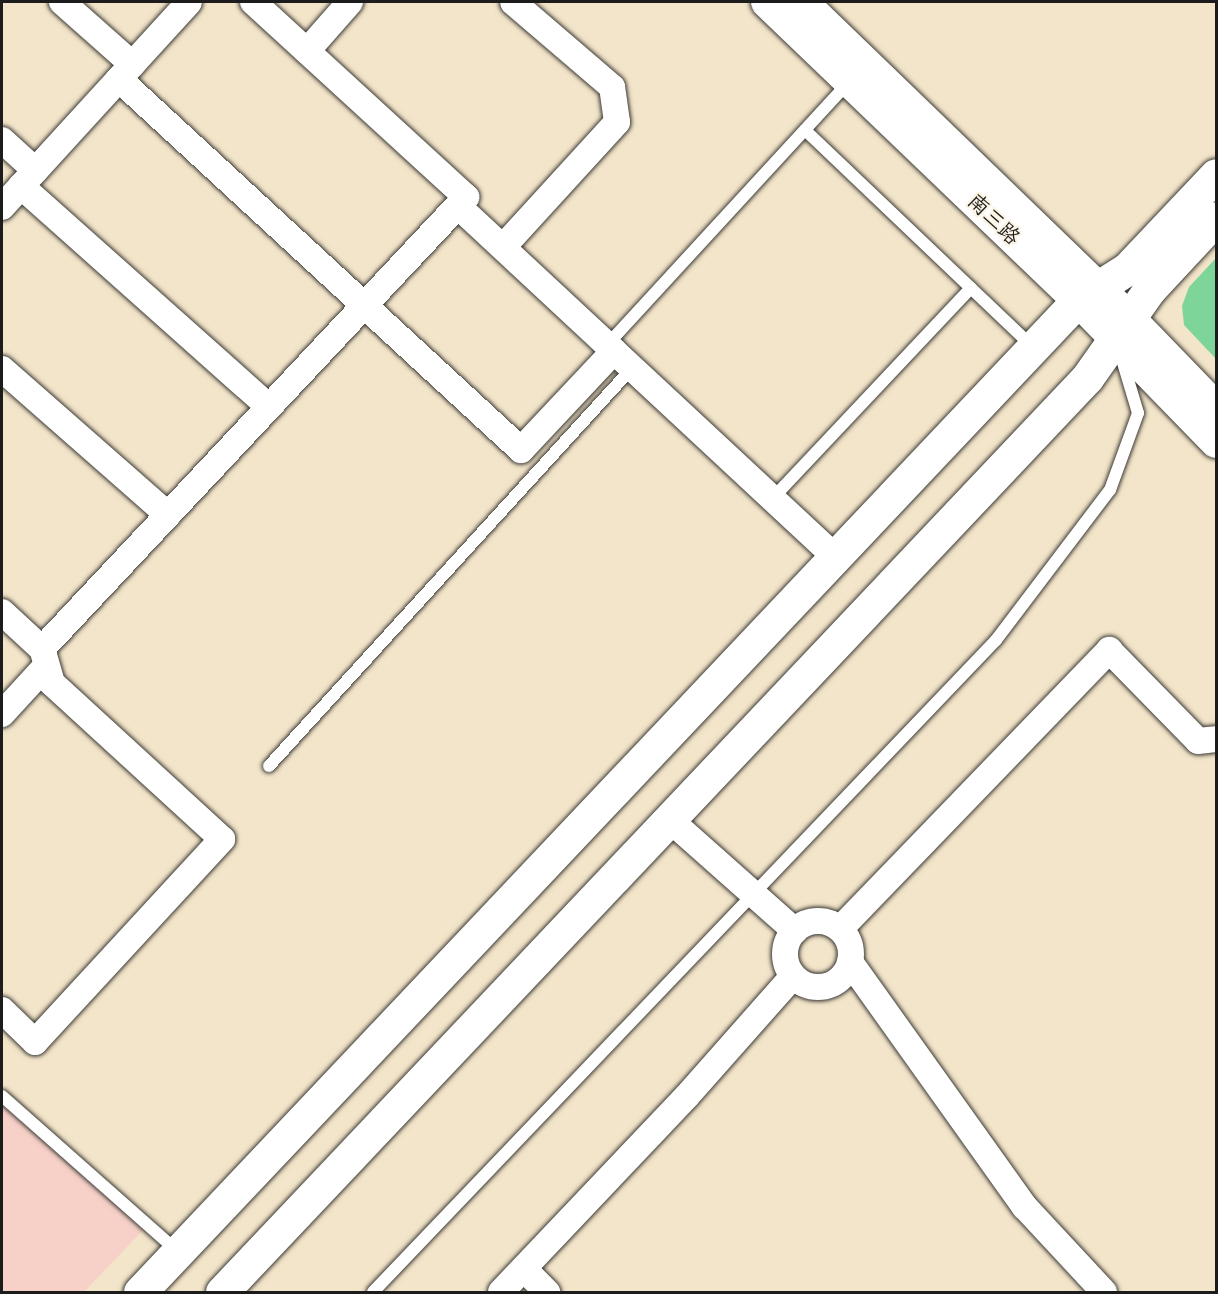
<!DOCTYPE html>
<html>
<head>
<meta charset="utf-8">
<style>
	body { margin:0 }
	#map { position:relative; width:1218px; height:1294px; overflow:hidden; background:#f3e5c9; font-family:"Shantell Sans","LXGW WenKai TC",sans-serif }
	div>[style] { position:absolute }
	.built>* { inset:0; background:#f7d1c8 }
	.green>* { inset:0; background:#7ed599 }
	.roads { filter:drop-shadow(0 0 2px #3c3a36) drop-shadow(0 0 2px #3c3a36) }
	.service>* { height:12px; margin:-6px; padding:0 6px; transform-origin:6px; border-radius:6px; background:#fff }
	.minor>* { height:26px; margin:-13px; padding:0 13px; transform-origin:13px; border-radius:13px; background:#fff }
	.minor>.ring { margin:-13px; padding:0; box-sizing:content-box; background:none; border:26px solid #fff; border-radius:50% }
	.tertiary>* { height:32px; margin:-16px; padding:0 16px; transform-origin:16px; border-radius:16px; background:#fff }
	.secondary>* { height:33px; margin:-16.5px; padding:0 16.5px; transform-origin:16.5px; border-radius:16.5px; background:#fff }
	span { translate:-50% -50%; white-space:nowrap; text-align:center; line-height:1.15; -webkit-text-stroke:4.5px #fcf5e5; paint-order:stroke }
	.street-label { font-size:21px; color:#1c1c1c }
	.frame { position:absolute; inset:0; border:3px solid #1c1c1c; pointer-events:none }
</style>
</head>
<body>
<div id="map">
	<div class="built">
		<i style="clip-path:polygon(2px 1097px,149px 1224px,84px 1292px,2px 1292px)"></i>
	</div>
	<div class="green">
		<i style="clip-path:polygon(1216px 258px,1216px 359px,1184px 325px,1182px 306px,1189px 287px)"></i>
	</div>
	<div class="roads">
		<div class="service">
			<i style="left:805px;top:130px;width:313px;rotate:43.6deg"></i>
			<i style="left:607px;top:345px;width:359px;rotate:-47.4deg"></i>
			<i style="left:772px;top:499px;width:290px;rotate:-46.7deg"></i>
			<i style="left:269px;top:766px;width:539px;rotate:-47.63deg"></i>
			<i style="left:2px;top:1096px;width:234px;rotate:41.5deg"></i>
			<i style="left:373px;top:1292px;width:902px;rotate:-46.3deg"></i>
			<i style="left:996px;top:640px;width:188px;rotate:-52.8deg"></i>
			<i style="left:1110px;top:490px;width:82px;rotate:-70deg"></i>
			<i style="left:1138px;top:413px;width:59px;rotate:-106.6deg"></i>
		</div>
		<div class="minor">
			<i style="left:62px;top:2px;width:94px;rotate:41.5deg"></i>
			<i style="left:307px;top:51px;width:65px;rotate:-48.7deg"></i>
			<i style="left:119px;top:79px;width:547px;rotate:42.7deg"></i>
			<i style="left:521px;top:450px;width:136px;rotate:-46.8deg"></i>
			<i style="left:2px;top:140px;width:45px;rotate:42.3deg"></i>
			<i style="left:21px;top:186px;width:332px;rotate:41.7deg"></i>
			<i style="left:458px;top:206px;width:512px;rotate:42.94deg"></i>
			<i style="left:2px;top:207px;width:277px;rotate:-47.6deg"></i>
			<i style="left:503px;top:247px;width:169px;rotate:-47.6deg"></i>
			<i style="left:617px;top:122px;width:35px;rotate:-98deg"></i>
			<i style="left:612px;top:87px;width:130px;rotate:-139.4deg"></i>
			<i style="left:2px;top:369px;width:221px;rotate:41.3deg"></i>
			<i style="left:2px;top:612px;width:54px;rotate:42.8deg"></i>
			<i style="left:42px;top:649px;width:620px;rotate:-46.83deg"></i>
			<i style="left:466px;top:197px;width:289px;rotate:-137.5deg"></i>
			<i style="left:2px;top:714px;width:65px;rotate:-47.5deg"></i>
			<i style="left:670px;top:820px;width:167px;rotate:41.6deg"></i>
			<i class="ring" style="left:785px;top:921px;width:40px;height:40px"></i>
			<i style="left:840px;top:929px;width:388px;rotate:-46deg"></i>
			<i style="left:1109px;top:650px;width:127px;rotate:45.6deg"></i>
			<i style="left:1198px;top:741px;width:18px;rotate:-6deg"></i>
			<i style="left:850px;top:962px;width:301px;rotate:54.5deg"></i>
			<i style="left:1025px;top:1207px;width:116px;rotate:47.1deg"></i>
			<i style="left:2px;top:1010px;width:46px;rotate:44.1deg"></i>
			<i style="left:35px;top:1042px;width:276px;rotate:-47.3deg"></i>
			<i style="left:222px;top:839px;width:231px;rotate:-137.5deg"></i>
			<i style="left:52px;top:683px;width:35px;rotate:-106deg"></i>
			<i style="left:524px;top:1269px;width:33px;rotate:45deg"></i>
			<i style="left:501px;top:1292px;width:270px;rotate:-46.5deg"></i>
			<i style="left:687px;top:1096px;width:160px;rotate:-48.5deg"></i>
		</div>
		<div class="tertiary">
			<i style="left:767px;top:2px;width:431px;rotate:43.8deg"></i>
			<i style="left:1078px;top:300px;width:198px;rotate:45.8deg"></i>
			<i style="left:802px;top:2px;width:455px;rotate:44deg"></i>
			<i style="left:1129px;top:318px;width:125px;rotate:46deg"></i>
		</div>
		<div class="secondary">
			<i style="left:140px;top:1292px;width:1365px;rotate:-46.6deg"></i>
			<i style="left:1078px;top:300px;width:58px;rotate:-32.3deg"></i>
			<i style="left:1127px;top:269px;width:129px;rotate:-46.6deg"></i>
			<i style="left:222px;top:1292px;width:1258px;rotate:-46.58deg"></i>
			<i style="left:1087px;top:378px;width:108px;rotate:-54.8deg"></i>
			<i style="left:1149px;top:290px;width:98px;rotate:-47.1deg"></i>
		</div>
	</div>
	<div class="street-label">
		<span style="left:994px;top:219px;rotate:44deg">南三路</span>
	</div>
	<div class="frame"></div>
</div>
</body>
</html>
